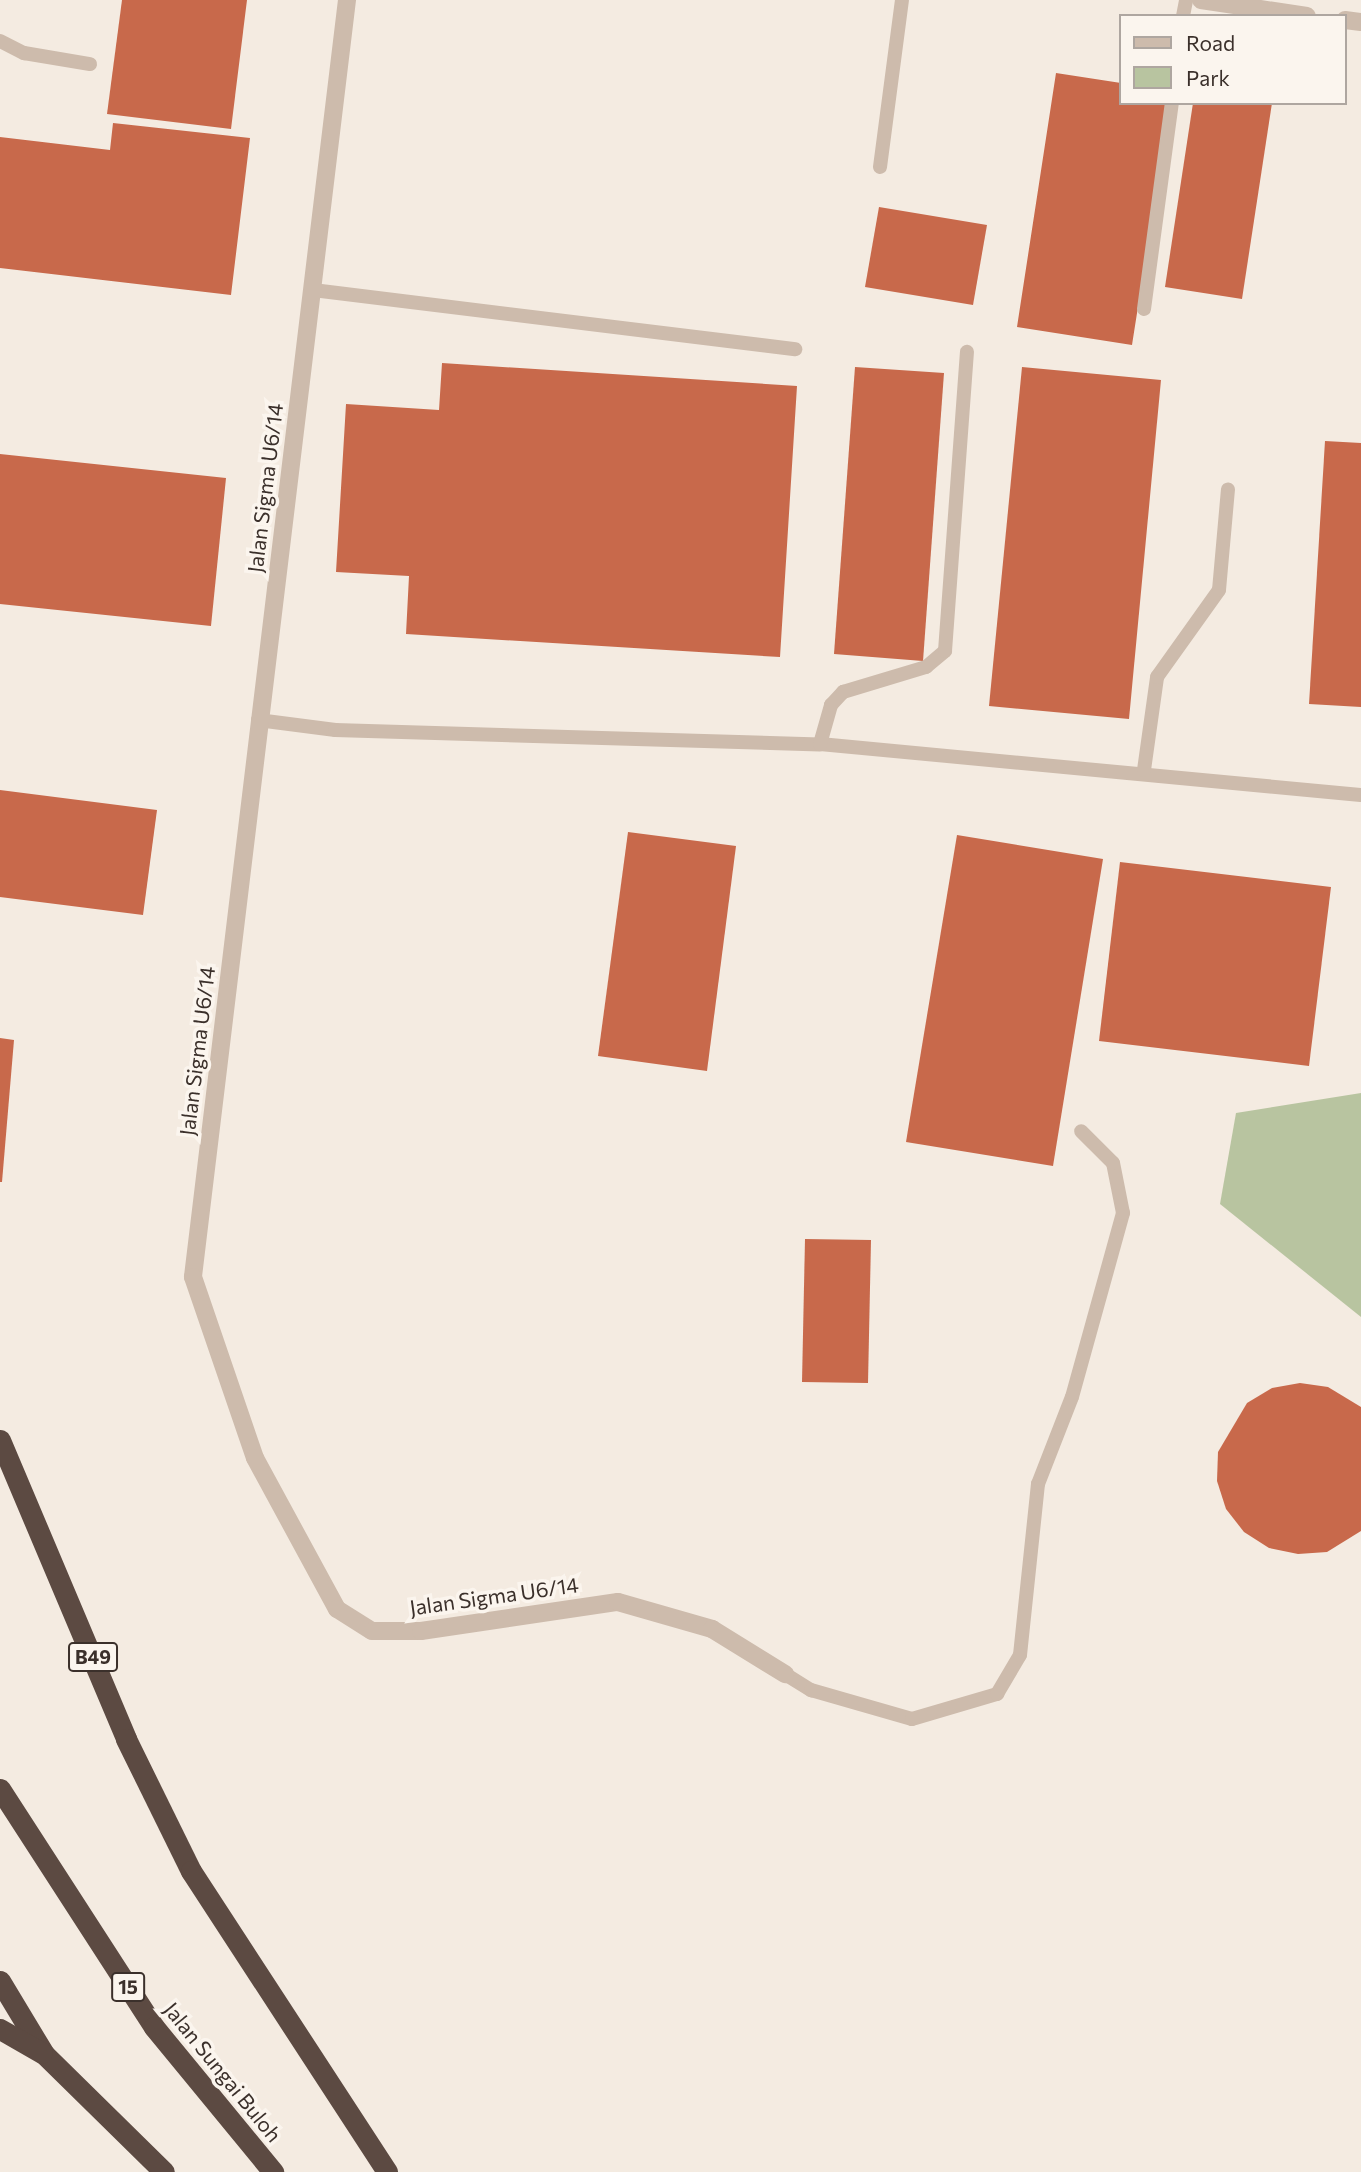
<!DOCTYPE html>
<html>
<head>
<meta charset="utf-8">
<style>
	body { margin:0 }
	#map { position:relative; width:1361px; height:2172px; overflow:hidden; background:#f4ebe1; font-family:Commissioner,sans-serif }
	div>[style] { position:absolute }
	.green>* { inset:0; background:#b8c4a0 }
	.building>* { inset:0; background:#c8694b }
	.lane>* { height:14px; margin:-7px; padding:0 7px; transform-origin:7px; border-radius:7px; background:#cdbbac }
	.street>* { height:18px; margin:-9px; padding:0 9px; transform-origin:9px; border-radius:9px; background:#cdbbac }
	.highway>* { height:21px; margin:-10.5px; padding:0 10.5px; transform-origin:10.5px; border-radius:10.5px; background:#5c4a42 }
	span { translate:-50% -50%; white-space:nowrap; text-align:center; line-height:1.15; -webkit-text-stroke:7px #fbf5ee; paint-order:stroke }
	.shield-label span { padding:2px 5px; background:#fbf5ee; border:2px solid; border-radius:5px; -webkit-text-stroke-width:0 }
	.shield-label { font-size:19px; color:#3b302b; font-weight:700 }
	.street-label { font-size:21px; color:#3b302b }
	.legend { position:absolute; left:1119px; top:14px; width:228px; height:91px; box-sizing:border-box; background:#fbf5ee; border:2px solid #aea6a0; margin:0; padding:9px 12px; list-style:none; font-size:21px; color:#3b302b }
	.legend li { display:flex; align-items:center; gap:14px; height:35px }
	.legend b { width:35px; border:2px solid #aea6a0 }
</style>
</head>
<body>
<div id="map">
	<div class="green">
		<i style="clip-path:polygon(1361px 1093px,1361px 1317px,1220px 1204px,1236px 1113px)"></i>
	</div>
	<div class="building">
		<i style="clip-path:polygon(122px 0,247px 0,231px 129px,107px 114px)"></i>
		<i style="clip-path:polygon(1056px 73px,1121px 83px,1121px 103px,1170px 103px,1132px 345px,1017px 327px)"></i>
		<i style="clip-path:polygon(1193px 103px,1272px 103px,1242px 299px,1165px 287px)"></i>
		<i style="clip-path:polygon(113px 123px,250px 138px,231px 295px,0 268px,0 137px,110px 150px)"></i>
		<i style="clip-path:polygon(879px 207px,987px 225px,973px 305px,865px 287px)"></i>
		<i style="clip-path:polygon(442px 363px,797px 386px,780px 657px,406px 634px,409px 576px,336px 572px,346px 404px,439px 410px)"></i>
		<i style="clip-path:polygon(855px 367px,944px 373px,923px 661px,834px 654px)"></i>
		<i style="clip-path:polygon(1022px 367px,1161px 380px,1129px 719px,989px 706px)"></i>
		<i style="clip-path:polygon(1325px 441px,1361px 443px,1361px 707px,1309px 704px)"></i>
		<i style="clip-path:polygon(0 454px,226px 478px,211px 626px,0 604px)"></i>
		<i style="clip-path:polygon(0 790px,157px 810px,143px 915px,0 897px)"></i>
		<i style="clip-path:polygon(628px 832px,736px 846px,707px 1071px,598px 1056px)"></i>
		<i style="clip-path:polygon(957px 835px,1103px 859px,1053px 1166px,906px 1142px)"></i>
		<i style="clip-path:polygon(1120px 862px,1331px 887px,1309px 1066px,1099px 1041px)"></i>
		<i style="clip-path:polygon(0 1038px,14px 1040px,2px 1182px,0 1182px)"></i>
		<i style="clip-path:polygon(805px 1239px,871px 1240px,868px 1383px,802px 1382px)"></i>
		<i style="clip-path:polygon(1300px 1383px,1328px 1387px,1361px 1407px,1361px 1531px,1327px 1552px,1298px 1554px,1269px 1548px,1244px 1532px,1226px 1509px,1217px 1481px,1218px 1452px,1247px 1403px,1272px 1388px)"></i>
	</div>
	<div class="lane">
		<i style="left:1183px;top:16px;width:16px;rotate:-79deg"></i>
		<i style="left:0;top:41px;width:27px;rotate:27deg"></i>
		<i style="left:24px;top:53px;width:67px;rotate:9.5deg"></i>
		<i style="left:880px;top:167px;width:168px;rotate:-82.5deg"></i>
		<i style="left:313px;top:290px;width:486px;rotate:7deg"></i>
		<i style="left:1144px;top:309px;width:208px;rotate:-82.3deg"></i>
		<i style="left:258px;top:720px;width:78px;rotate:7.4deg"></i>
		<i style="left:335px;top:730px;width:485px;rotate:1.7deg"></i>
		<i style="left:820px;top:744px;width:543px;rotate:5.39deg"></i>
		<i style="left:820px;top:744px;width:41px;rotate:-74.2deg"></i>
		<i style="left:831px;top:705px;width:18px;rotate:-47deg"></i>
		<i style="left:843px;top:692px;width:87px;rotate:-16.8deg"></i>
		<i style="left:926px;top:667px;width:25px;rotate:-40deg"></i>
		<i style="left:945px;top:651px;width:300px;rotate:-85.8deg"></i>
		<i style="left:1144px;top:770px;width:94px;rotate:-82deg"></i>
		<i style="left:1157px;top:677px;width:107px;rotate:-54.5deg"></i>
		<i style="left:1219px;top:590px;width:101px;rotate:-84.9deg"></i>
		<i style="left:785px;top:1674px;width:31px;rotate:32deg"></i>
		<i style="left:811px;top:1690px;width:105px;rotate:16deg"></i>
		<i style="left:912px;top:1719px;width:89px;rotate:-16.4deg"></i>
		<i style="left:997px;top:1694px;width:45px;rotate:-59.5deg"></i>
		<i style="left:1020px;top:1655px;width:172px;rotate:-84deg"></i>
		<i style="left:1038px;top:1484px;width:93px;rotate:-68.7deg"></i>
		<i style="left:1072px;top:1397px;width:191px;rotate:-74.5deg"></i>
		<i style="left:1123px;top:1213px;width:51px;rotate:-101.3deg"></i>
		<i style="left:1113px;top:1163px;width:45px;rotate:-135deg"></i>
	</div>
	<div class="street">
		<i style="left:347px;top:0;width:1286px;rotate:96.88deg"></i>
		<i style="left:193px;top:1277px;width:191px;rotate:71.1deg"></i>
		<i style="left:255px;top:1458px;width:172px;rotate:61.5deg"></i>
		<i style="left:337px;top:1609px;width:41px;rotate:32.2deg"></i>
		<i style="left:372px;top:1631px;width:49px"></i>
		<i style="left:421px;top:1631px;width:199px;rotate:-8.4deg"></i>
		<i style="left:618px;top:1602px;width:98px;rotate:16deg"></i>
		<i style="left:712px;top:1629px;width:86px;rotate:31.7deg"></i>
		<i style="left:1201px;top:0;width:107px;rotate:8.6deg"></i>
		<i style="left:1345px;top:20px;width:16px;rotate:7deg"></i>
	</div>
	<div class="highway">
		<i style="left:0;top:1440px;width:324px;rotate:67.1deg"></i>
		<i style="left:126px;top:1739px;width:147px;rotate:63.8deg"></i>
		<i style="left:191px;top:1871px;width:359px;rotate:56.9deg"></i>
		<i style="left:0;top:1789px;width:283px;rotate:57.1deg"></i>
		<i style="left:154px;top:2027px;width:188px;rotate:50.6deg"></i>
		<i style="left:0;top:1981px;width:85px;rotate:58.9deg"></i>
		<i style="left:44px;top:2054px;width:168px;rotate:44.5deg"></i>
		<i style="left:0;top:2029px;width:48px;rotate:29.7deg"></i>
	</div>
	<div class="shield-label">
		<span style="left:93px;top:1657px">B49</span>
		<span style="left:128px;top:1987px">15</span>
	</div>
	<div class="street-label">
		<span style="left:265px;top:488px;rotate:-83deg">Jalan Sigma U6/14</span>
		<span style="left:197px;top:1051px;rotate:-83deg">Jalan Sigma U6/14</span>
		<span style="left:494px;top:1596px;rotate:-8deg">Jalan Sigma U6/14</span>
		<span style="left:223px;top:2072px;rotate:51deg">Jalan Sungai Buloh</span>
	</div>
	<ul class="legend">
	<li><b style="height:9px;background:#cdbbac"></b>Road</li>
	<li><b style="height:19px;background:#b8c4a0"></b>Park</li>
	</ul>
</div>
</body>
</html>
